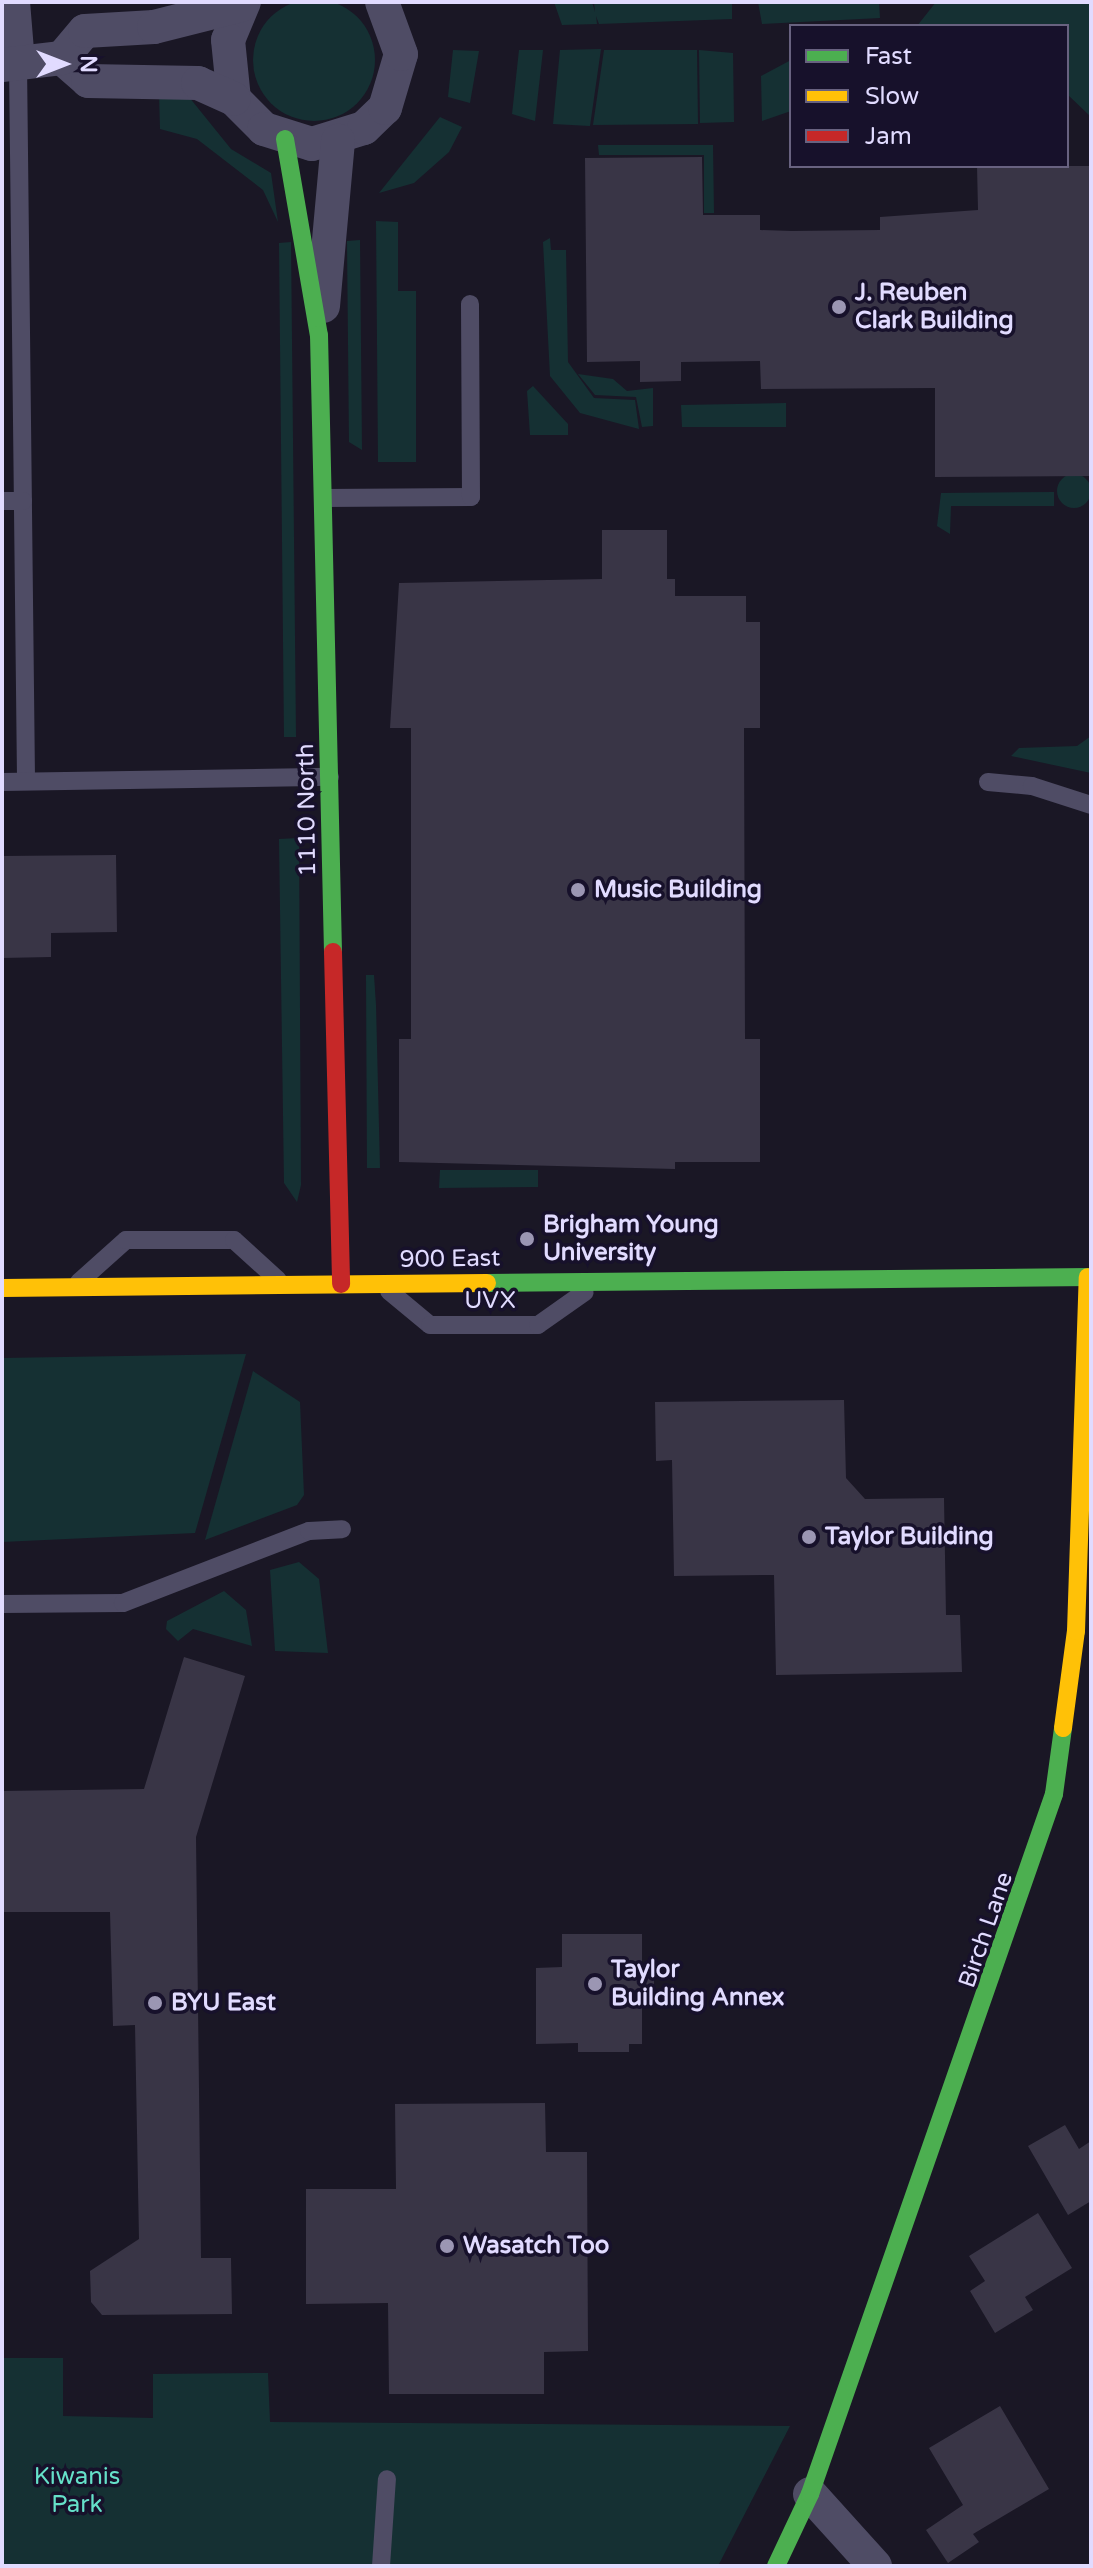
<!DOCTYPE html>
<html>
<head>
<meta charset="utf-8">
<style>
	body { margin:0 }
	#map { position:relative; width:1093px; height:2568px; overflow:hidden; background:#1a1725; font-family:"Varela Round",sans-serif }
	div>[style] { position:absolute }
	.green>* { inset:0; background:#153033 }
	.round { border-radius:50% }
	.building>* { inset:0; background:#393546 }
	.lane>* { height:18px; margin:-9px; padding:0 9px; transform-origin:9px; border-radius:9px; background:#4f4c65 }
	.street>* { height:34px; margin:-17px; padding:0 17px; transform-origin:17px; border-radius:17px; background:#4f4c65 }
	.fast>* { height:18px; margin:-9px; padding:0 9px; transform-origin:9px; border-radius:9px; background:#4caf50 }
	.slow>* { height:18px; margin:-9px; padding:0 9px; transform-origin:9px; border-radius:9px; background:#ffc107 }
	.jam>* { height:18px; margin:-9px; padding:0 9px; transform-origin:9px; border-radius:9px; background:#c62828 }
	.dots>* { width:22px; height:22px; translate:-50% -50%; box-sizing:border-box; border:4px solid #17112b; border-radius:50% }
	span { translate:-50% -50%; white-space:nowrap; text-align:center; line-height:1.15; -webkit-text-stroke:7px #17112b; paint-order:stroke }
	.poi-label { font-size:24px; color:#e1dbff; font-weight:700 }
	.left { translate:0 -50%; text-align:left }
	.street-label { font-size:24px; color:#e1dbff }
	.park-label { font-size:24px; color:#65e0c9 }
	.frame { position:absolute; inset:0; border:4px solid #e1dbff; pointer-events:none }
	.legend { position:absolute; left:789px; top:24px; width:280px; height:144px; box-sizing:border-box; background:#17112b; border:2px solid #686280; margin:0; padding:10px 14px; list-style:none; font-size:24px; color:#e1dbff }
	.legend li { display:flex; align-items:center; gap:16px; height:40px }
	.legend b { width:40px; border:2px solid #686280 }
	.north { position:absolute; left:24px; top:24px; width:80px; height:80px; -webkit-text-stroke:6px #17112b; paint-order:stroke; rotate:90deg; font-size:22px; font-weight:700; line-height:32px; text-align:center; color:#e1dbff }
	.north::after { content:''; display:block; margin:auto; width:28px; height:36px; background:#e1dbff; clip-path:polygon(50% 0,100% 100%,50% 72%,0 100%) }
</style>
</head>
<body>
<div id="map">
	<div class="green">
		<i class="round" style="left:253px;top:-1px;width:122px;height:122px"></i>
		<i style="clip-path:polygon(554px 2px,592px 2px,595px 12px,594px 2px,732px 2px,732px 19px,599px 24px,596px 16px,597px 24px,562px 25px)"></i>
		<i style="clip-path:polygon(758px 2px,879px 2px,880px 18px,762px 24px)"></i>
		<i style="clip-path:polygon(936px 2px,1091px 2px,1091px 117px,1067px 94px,1067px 26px,917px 26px)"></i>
		<i style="clip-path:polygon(601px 49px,590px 126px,553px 124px,560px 50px)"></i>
		<i style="clip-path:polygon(453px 50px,479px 51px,470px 103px,448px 97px)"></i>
		<i style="clip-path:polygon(519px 50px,543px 50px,535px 121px,512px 114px)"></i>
		<i style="clip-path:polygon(604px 50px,697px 50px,698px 124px,593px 125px)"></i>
		<i style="clip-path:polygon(699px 50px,733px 53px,734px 122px,700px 123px)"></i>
		<i style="clip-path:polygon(791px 60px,791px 111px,762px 121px,761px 76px)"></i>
		<i style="clip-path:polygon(159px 93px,189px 97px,231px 149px,271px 173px,278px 222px,263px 190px,197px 139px,160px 129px)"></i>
		<i style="clip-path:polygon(440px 117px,462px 127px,449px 152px,414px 183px,379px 193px)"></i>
		<i style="clip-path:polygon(598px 145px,713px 145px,714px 213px,704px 213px,704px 155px,599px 155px)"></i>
		<i style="clip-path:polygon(376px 221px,398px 222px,398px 291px,416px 291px,416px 462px,378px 462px)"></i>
		<i style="clip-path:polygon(550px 238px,551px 250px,566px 250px,568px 362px,594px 398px,635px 400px,639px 429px,580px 413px,550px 376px,543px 242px)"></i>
		<i style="clip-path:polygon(360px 240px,362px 450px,349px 442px,347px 241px)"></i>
		<i style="clip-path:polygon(291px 242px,296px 737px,284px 737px,279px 243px)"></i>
		<i style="clip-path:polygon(578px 374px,613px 379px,627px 391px,653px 388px,653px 426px,642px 427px,636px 397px,595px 395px)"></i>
		<i style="clip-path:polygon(533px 386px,568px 424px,568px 435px,530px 435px,527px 391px)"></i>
		<i style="clip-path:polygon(786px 403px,786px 427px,682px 427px,681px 405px)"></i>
		<i class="round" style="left:1057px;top:474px;width:34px;height:34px"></i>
		<i style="clip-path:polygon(1054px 492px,1054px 506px,951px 506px,950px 534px,937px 526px,941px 493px)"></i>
		<i style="clip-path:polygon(1091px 736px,1091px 773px,1011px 756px,1019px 748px,1077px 746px)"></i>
		<i style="clip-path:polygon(299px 838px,301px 1185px,297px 1202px,284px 1183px,279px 839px)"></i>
		<i style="clip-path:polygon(366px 975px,374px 975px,376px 1005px,380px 1168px,367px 1168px)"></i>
		<i style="clip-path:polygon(440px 1170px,538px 1170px,538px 1187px,439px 1188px)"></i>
		<i style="clip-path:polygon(246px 1354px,195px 1533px,2px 1542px,2px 1358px)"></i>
		<i style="clip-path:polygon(253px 1371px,300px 1402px,304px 1495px,297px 1505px,205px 1540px)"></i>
		<i style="clip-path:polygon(299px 1562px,319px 1579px,328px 1653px,275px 1651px,270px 1570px)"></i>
		<i style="clip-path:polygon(224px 1591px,246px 1610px,252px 1646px,193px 1629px,178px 1641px,166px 1629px,167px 1621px)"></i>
		<i style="clip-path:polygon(2px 2358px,63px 2358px,63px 2416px,153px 2418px,153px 2374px,268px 2373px,270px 2422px,790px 2426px,718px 2566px,2px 2566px)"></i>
	</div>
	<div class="building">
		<i style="clip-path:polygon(702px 157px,703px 215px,760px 215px,760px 230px,792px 231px,880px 230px,880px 217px,978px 210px,977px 166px,1091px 166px,1091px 476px,935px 477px,935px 388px,761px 389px,760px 361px,681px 362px,681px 381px,640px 382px,640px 361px,587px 362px,585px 158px)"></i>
		<i style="clip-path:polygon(602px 530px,667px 530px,667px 579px,675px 579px,675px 596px,746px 596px,746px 622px,760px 622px,760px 728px,744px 728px,745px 1039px,760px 1039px,760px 1162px,675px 1162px,675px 1169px,399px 1162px,399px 1039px,411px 1039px,411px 728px,390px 728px,399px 583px,602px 579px)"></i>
		<i style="clip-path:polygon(116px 855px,117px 932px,51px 933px,51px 957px,2px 958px,2px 856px)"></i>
		<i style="clip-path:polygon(844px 1400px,846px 1478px,865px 1499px,944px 1498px,946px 1615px,960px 1615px,962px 1672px,776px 1675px,774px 1575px,674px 1576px,672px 1460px,656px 1461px,655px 1402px)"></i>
		<i style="clip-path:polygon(184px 1657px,245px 1676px,196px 1837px,201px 2258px,231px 2258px,232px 2314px,102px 2315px,91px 2302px,90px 2271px,139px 2239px,135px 2025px,113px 2026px,110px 1912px,2px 1912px,2px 1791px,144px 1789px)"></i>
		<i style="clip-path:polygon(562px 1934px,642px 1934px,642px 1964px,654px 1964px,654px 1999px,642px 1999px,642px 2044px,629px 2044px,629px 2052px,578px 2052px,578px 2043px,536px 2044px,536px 1968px,562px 1967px)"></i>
		<i style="clip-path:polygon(545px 2103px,546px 2152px,587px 2152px,588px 2351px,544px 2352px,544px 2394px,389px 2394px,388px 2303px,306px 2304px,306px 2189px,396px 2189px,395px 2104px)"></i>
		<i style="clip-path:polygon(1065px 2125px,1079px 2149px,1091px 2141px,1091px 2201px,1068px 2215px,1028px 2146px)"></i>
		<i style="clip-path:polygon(1038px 2213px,1072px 2268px,1025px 2297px,1033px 2310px,995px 2333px,970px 2291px,985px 2281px,969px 2256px)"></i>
		<i style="clip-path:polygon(1000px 2406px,1049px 2489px,973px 2534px,979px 2542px,948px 2563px,926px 2530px,963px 2505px,929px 2448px)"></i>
	</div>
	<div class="lane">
		<i style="left:18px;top:63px;width:718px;rotate:89.36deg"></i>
		<i style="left:324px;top:498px;width:147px;rotate:-0.4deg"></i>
		<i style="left:471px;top:497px;width:193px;rotate:-90.3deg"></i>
		<i style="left:2px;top:501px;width:21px"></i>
		<i style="left:2px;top:782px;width:328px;rotate:-0.9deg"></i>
		<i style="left:988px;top:782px;width:44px;rotate:5.2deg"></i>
		<i style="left:1032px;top:786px;width:62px;rotate:17.9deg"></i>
		<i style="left:79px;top:1282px;width:63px;rotate:-41.8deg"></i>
		<i style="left:126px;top:1240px;width:108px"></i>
		<i style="left:234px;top:1240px;width:59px;rotate:42.3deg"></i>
		<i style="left:389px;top:1291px;width:53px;rotate:39.7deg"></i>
		<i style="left:430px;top:1325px;width:108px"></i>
		<i style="left:538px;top:1325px;width:57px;rotate:-35.1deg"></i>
		<i style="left:2px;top:1604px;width:121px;rotate:-0.5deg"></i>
		<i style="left:123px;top:1603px;width:199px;rotate:-21.2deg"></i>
		<i style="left:309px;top:1531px;width:33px;rotate:-3deg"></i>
		<i style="left:381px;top:2566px;width:87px;rotate:-86.1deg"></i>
	</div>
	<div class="street">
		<i style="left:13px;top:2px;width:61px;rotate:85.3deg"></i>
		<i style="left:244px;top:2px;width:41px;rotate:112.8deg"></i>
		<i style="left:228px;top:40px;width:59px;rotate:84.2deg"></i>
		<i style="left:234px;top:99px;width:42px;rotate:45deg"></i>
		<i style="left:264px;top:129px;width:50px;rotate:17.4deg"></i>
		<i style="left:312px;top:144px;width:54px;rotate:-17.1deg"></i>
		<i style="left:364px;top:128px;width:29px;rotate:-44deg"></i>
		<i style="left:385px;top:108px;width:56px;rotate:-73.5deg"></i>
		<i style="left:401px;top:54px;width:55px;rotate:-110.1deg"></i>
		<i style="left:62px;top:58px;width:35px;rotate:41deg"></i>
		<i style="left:88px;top:81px;width:110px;rotate:1deg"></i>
		<i style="left:198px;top:83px;width:39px;rotate:24deg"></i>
		<i style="left:2px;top:65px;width:60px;rotate:-6.7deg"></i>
		<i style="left:62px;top:58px;width:35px;rotate:-50deg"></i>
		<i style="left:85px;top:31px;width:69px;rotate:-3.3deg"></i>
		<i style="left:154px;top:27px;width:90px;rotate:-14.2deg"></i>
		<i style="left:323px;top:306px;width:166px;rotate:-84.8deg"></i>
		<i style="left:810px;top:2494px;width:97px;rotate:47.9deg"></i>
	</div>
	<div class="fast">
		<i style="left:285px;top:139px;width:199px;rotate:80.2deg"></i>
		<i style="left:319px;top:335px;width:617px;rotate:88.7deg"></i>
		<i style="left:487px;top:1283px;width:604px;rotate:-0.57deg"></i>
		<i style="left:776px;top:2566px;width:80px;rotate:-64.7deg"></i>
		<i style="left:810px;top:2494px;width:741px;rotate:-70.78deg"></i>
		<i style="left:1054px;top:1794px;width:67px;rotate:-82.2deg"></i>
	</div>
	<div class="slow">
		<i style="left:2px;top:1288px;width:485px;rotate:-0.6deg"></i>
		<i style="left:1063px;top:1728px;width:98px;rotate:-82.4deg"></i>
		<i style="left:1076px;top:1631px;width:354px;rotate:-88.1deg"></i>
	</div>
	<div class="jam">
		<i style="left:333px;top:952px;width:332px;rotate:88.6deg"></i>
	</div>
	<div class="dots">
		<i style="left:839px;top:307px;background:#9b96b3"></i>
		<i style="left:578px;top:890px;background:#9b96b3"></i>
		<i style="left:527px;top:1239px;background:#9b96b3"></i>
		<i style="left:809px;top:1537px;background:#9b96b3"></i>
		<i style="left:595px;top:1984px;background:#9b96b3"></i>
		<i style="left:155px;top:2003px;background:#9b96b3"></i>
		<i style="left:447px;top:2246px;background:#9b96b3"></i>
	</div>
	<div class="poi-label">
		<span class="left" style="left:855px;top:307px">J. Reuben<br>Clark Building</span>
		<span class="left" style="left:594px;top:890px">Music Building</span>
		<span class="left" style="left:543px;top:1239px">Brigham Young<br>University</span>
		<span class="left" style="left:825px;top:1537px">Taylor Building</span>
		<span class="left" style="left:611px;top:1984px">Taylor<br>Building Annex</span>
		<span class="left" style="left:171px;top:2003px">BYU East</span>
		<span class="left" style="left:463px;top:2246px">Wasatch Too</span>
	</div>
	<div class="street-label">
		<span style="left:307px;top:810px;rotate:-91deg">1110 North</span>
		<span style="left:450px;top:1259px;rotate:-1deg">900 East</span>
		<span style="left:490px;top:1301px">UVX</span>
		<span style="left:986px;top:1930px;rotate:-71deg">Birch Lane</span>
	</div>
	<div class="park-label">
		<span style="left:77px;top:2491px">Kiwanis<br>Park</span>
	</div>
	<div class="frame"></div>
	<ul class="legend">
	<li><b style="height:10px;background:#4caf50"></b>Fast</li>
	<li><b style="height:10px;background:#ffc107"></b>Slow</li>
	<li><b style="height:10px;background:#c62828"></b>Jam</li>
	</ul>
	<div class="north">N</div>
</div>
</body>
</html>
